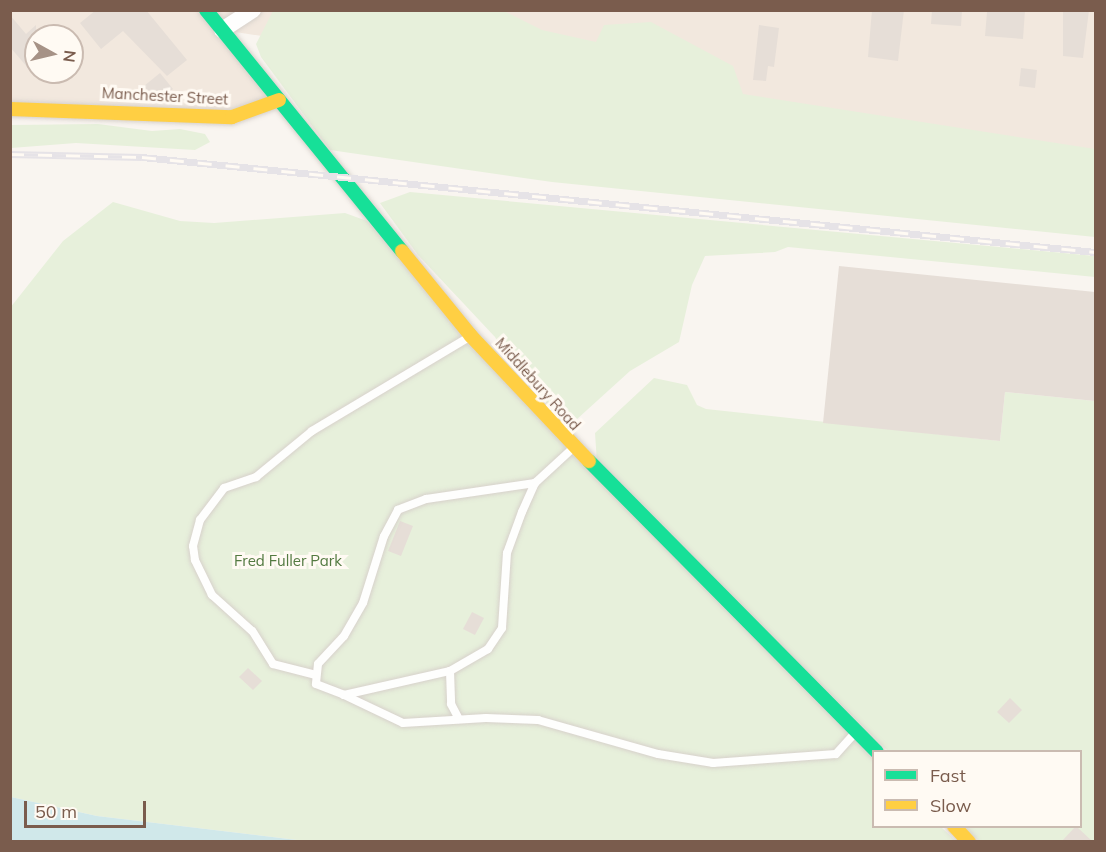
<!DOCTYPE html>
<html>
<head>
<meta charset="utf-8">
<style>
	body { margin:0 }
	#map { position:relative; width:1106px; height:852px; overflow:hidden; background:#f9f5f0; font-family:Mulish,sans-serif }
	div>[style] { position:absolute }
	.residential>* { inset:0; background:#f2e8de }
	.green>* { inset:0; background:#e7f0db }
	.water>* { inset:0; background:#d0e8ea }
	.building>* { inset:0; background:#e6ded7 }
	.roads { filter:drop-shadow(0 0 2px #d7d1cb) drop-shadow(0 0 2px #d7d1cb) }
	.lane>* { height:8px; margin:-4px; padding:0 4px; transform-origin:4px; border-radius:4px; background:#fefefd }
	.street>* { height:16px; margin:-8px; padding:0 8px; transform-origin:8px; border-radius:8px; background:#fefefd }
	.fast>* { height:14px; margin:-7px; padding:0 7px; transform-origin:7px; border-radius:7px; background:#16e098 }
	.slow>* { height:14px; margin:-7px; padding:0 7px; transform-origin:7px; border-radius:7px; background:#ffcf43 }
	.rail>* { height:7px; margin-top:-3.5px; transform-origin:0; background:repeating-linear-gradient(90deg,#fffaf3 0 14px,#e6e3e7 0 28px); box-sizing:border-box; border-block:2px solid #e6e3e7 }
	span { translate:-50% -50%; white-space:nowrap; text-align:center; line-height:1.15; -webkit-text-stroke:6px #fffaf3; paint-order:stroke }
	.street-label { font-size:15px; color:#7a5c4d }
	.park-label { font-size:15px; color:#537a41 }
	.frame { position:absolute; inset:0; border:12px solid #7a5c4d; pointer-events:none }
	.legend { position:absolute; left:872px; top:750px; width:210px; height:78px; box-sizing:border-box; background:#fffaf3; border:2px solid #cabbb1; margin:0; padding:8px 10px; list-style:none; font-size:18px; color:#7a5c4d }
	.legend li { display:flex; align-items:center; gap:12px; height:30px }
	.legend b { width:30px; border:2px solid #cabbb1 }
	.north { position:absolute; left:24px; top:24px; width:60px; height:60px; box-sizing:border-box; background:#fffaf3; border:2px solid #cabbb1; border-radius:50%; rotate:98deg; font-size:16px; font-weight:700; line-height:24px; text-align:center; color:#7a5c4d }
	.north::after { content:''; display:block; margin:auto; width:21px; height:27px; background:#a69286; clip-path:polygon(50% 0,100% 100%,50% 72%,0 100%) }
	.scale { position:absolute; left:24px; top:801px; width:122px; height:27px; box-sizing:border-box; border:3px solid #7a5c4d; border-top:0; padding-left:8px; font-size:18px; line-height:21px; white-space:nowrap; color:#7a5c4d; -webkit-text-stroke:4px #fffaf3; paint-order:stroke }
</style>
</head>
<body>
<div id="map">
	<div class="residential">
		<i style="clip-path:polygon(evenodd,11px 11px,1095px 11px,1095px 154px,732px 110px,223px 30px,279px 100px,250px 113px,11px 109px,11px 11px,36px 36px,72px 36px,72px 72px,36px 72px,36px 36px)"></i>
	</div>
	<div class="green">
		<i style="clip-path:polygon(273px 11px,504px 11px,542px 30px,596px 42px,604px 25px,651px 22px,733px 66px,743px 94px,1095px 149px,1095px 237px,552px 182px,330px 150px,261px 57px,256px 44px)"></i>
		<i style="clip-path:polygon(98px 124px,152px 131px,180px 129px,205px 134px,210px 142px,195px 150px,76px 143px,11px 148px,11px 125px)"></i>
		<i style="clip-path:polygon(410px 192px,1095px 256px,1095px 277px,788px 247px,775px 252px,705px 256px,692px 285px,679px 342px,630px 371px,576px 420px,564px 422px,529px 384px,529px 378px,513px 370px,495px 337px,418px 255px,380px 203px)"></i>
		<i style="clip-path:polygon(113px 202px,180px 221px,214px 223px,345px 213px,367px 221px,873px 759px,874px 826px,941px 827px,956px 841px,305px 841px,97px 816px,11px 797px,10px 308px,63px 241px)"></i>
		<i style="clip-path:polygon(654px 378px,687px 385px,697px 405px,706px 409px,1000px 441px,1005px 392px,1095px 401px,1095px 841px,979px 841px,964px 827px,1080px 826px,1080px 752px,888px 751px,597px 463px,595px 433px)"></i>
	</div>
	<div class="water">
		<i style="clip-path:polygon(11px 797px,97px 816px,305px 841px,11px 841px)"></i>
	</div>
	<div class="building">
		<i style="clip-path:polygon(96px 10px,146px 10px,187px 60px,167px 76px,123px 31px,101px 49px,80px 23px)"></i>
		<i style="clip-path:polygon(872px 10px,904px 10px,898px 61px,868px 57px)"></i>
		<i style="clip-path:polygon(932px 10px,962px 10px,961px 26px,931px 24px)"></i>
		<i style="clip-path:polygon(997px 10px,1025px 10px,1023px 39px,985px 36px,987px 12px)"></i>
		<i style="clip-path:polygon(1063px 10px,1089px 10px,1083px 58px,1063px 56px)"></i>
		<i style="clip-path:polygon(10px 15px,26px 34px,36px 25px,36px 62px,28px 68px,10px 47px)"></i>
		<i style="clip-path:polygon(759px 25px,779px 28px,774px 67px,768px 66px,766px 81px,753px 80px)"></i>
		<i style="clip-path:polygon(1021px 68px,1037px 70px,1035px 88px,1019px 86px)"></i>
		<i style="clip-path:polygon(160px 73px,173px 89px,156px 101px,144px 86px)"></i>
		<i style="clip-path:polygon(839px 266px,1095px 292px,1095px 401px,1005px 392px,1000px 441px,823px 423px)"></i>
		<i style="clip-path:polygon(400px 521px,413px 526px,401px 556px,388px 551px)"></i>
		<i style="clip-path:polygon(472px 612px,484px 618px,475px 635px,463px 629px)"></i>
		<i style="clip-path:polygon(248px 668px,262px 681px,253px 690px,239px 677px)"></i>
		<i style="clip-path:polygon(1010px 698px,1022px 710px,1009px 723px,997px 712px)"></i>
		<i style="clip-path:polygon(1076px 826px,1093px 842px,1061px 842px)"></i>
	</div>
	<div class="roads">
		<div class="lane">
			<i style="left:535px;top:483px;width:110px;rotate:171.6deg"></i>
			<i style="left:426px;top:499px;width:30px;rotate:159deg"></i>
			<i style="left:398px;top:510px;width:30px;rotate:118deg"></i>
			<i style="left:384px;top:536px;width:70px;rotate:107.4deg"></i>
			<i style="left:363px;top:603px;width:38px;rotate:120deg"></i>
			<i style="left:344px;top:636px;width:38px;rotate:133deg"></i>
			<i style="left:318px;top:664px;width:20px;rotate:96deg"></i>
			<i style="left:316px;top:684px;width:30px;rotate:21deg"></i>
			<i style="left:344px;top:695px;width:109px;rotate:-12.8deg"></i>
			<i style="left:450px;top:671px;width:44px;rotate:-30.1deg"></i>
			<i style="left:488px;top:649px;width:25px;rotate:-56deg"></i>
			<i style="left:502px;top:628px;width:75px;rotate:-86.2deg"></i>
			<i style="left:507px;top:553px;width:44px;rotate:-69.9deg"></i>
			<i style="left:522px;top:512px;width:32px;rotate:-66deg"></i>
			<i style="left:535px;top:483px;width:52px;rotate:-42.6deg"></i>
			<i style="left:450px;top:671px;width:33px;rotate:88deg"></i>
			<i style="left:451px;top:704px;width:17px;rotate:62deg"></i>
			<i style="left:316px;top:675px;width:44px;rotate:-165.7deg"></i>
			<i style="left:273px;top:664px;width:39px;rotate:-122deg"></i>
			<i style="left:252px;top:631px;width:54px;rotate:-138deg"></i>
			<i style="left:212px;top:595px;width:39px;rotate:-116deg"></i>
			<i style="left:195px;top:560px;width:14px;rotate:-98deg"></i>
			<i style="left:193px;top:546px;width:27px;rotate:-75deg"></i>
			<i style="left:200px;top:520px;width:40px;rotate:-53deg"></i>
			<i style="left:224px;top:488px;width:34px;rotate:-19deg"></i>
			<i style="left:256px;top:477px;width:72px;rotate:-39.4deg"></i>
			<i style="left:312px;top:431px;width:183px;rotate:-30.9deg"></i>
			<i style="left:344px;top:695px;width:65px;rotate:25.4deg"></i>
			<i style="left:403px;top:723px;width:83px;rotate:-3.4deg"></i>
			<i style="left:486px;top:718px;width:52px;rotate:2.2deg"></i>
			<i style="left:538px;top:720px;width:125px;rotate:15.8deg"></i>
			<i style="left:658px;top:754px;width:56px;rotate:9.3deg"></i>
			<i style="left:713px;top:763px;width:123px;rotate:-4.2deg"></i>
			<i style="left:836px;top:754px;width:30px;rotate:-48deg"></i>
		</div>
		<div class="street">
			<i style="left:222px;top:30px;width:37px;rotate:-33deg"></i>
		</div>
		<div class="fast">
			<i style="left:206px;top:10px;width:311px;rotate:50.9deg"></i>
			<i style="left:589px;top:461px;width:409px;rotate:45.3deg"></i>
		</div>
		<div class="slow">
			<i style="left:10px;top:109px;width:222px;rotate:2.1deg"></i>
			<i style="left:232px;top:117px;width:50px;rotate:-19.9deg"></i>
			<i style="left:402px;top:251px;width:109px;rotate:50.9deg"></i>
			<i style="left:471px;top:336px;width:172px;rotate:46.7deg"></i>
			<i style="left:954px;top:826px;width:22px;rotate:47deg"></i>
		</div>
	</div>
	<div class="rail">
		<i style="left:10px;top:154px;width:132px;rotate:1.3deg"></i>
		<i style="left:142px;top:157px;width:959px;rotate:5.69deg"></i>
	</div>
	<div class="street-label">
		<span style="left:165px;top:96px;rotate:3deg">Manchester Street</span>
		<span style="left:538px;top:384px;rotate:48deg">Middlebury Road</span>
	</div>
	<div class="park-label">
		<span style="left:288px;top:561px">Fred Fuller Park</span>
	</div>
	<div class="frame"></div>
	<ul class="legend">
	<li><b style="height:8px;background:#16e098"></b>Fast</li>
	<li><b style="height:8px;background:#ffcf43"></b>Slow</li>
	</ul>
	<div class="north">N</div>
	<div class="scale">50 m</div>
</div>
</body>
</html>
